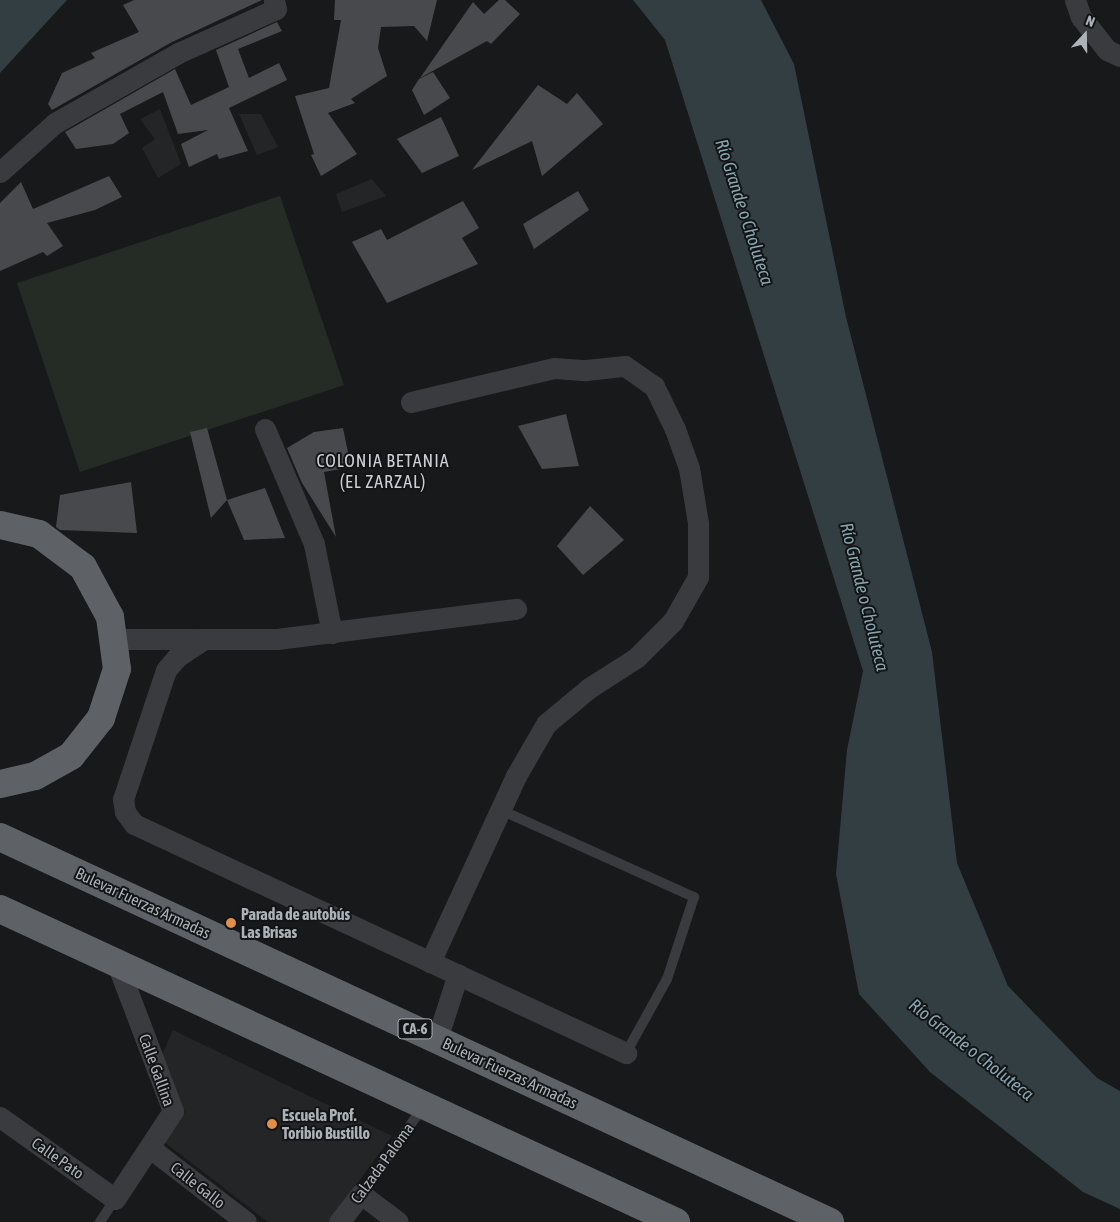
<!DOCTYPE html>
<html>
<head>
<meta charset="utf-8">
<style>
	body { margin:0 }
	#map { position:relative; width:1120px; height:1222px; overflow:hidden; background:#18191a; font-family:"Asap Condensed",sans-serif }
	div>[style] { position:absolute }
	.built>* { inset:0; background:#242527 }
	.green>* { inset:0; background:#252c25 }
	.water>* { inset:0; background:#323e42 }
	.building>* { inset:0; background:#47494c }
	.service>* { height:10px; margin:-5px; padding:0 5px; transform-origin:5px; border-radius:5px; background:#3a3b3f }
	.minor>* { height:21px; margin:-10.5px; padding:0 10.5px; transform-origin:10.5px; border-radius:10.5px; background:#3a3b3f }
	.trunk>* { height:28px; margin:-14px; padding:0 14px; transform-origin:14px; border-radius:14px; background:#5e6266 }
	.dots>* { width:14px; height:14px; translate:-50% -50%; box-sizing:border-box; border:2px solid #131415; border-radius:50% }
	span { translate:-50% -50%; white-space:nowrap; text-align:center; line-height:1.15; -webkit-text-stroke:4px #131415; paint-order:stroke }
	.shield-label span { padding:1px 4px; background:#131415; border:1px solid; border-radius:4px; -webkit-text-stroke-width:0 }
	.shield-label { font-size:15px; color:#acb2b8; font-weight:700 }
	.street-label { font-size:16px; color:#acb2b8 }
	.poi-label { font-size:16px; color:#acb2b8; font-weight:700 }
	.left { translate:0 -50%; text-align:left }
	.water-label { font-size:18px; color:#86a5b0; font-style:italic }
	.neighbourhood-label { font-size:18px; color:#ccd0d5; letter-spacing:1px }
	.north { position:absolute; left:1060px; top:10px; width:50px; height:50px; -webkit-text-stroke:4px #131415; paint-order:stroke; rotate:21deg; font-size:14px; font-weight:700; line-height:20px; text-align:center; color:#acb2b8 }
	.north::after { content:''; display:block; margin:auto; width:18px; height:22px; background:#acb2b8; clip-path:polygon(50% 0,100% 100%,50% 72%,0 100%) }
</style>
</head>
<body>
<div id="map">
	<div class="built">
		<i style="clip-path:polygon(160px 109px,181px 164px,158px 178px,142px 148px,155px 139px,140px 119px)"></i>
		<i style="clip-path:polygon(239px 114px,261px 114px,278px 147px,257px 155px)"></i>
		<i style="clip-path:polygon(372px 179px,386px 196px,342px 212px,336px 194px)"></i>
		<i style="clip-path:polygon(173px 1030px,392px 1136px,329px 1222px,268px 1222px,163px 1141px,185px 1112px,159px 1062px)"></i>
	</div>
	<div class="green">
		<i style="clip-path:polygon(280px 196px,344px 385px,80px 472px,17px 283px)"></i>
	</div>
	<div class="water">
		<i style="clip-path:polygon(0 0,67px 0,0 73px)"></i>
		<i style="clip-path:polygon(633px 0,761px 0,794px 64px,846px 317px,932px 652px,957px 863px,1008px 986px,1097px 1078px,1120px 1091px,1120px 1209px,1083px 1192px,930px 1072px,859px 994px,836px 874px,847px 750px,863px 671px,665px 40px)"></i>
	</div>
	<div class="building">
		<i style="clip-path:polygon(134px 0,262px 0,172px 42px,52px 110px,48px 104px,62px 73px,95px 58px,91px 53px,139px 32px,123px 5px)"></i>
		<i style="clip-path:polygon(335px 0,437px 0,427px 41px,414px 26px,381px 27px,378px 48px,387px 76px,351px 99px,355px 103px,328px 113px,357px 154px,321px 176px,311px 155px,314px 154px,295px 96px,329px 88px,341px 20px,334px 20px)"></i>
		<i style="clip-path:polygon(499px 0,505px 0,520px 14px,491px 44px,487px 41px,420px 78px,473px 2px,484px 14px)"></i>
		<i style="clip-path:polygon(277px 22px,282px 31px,238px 49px,249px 78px,279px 63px,287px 80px,229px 108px,248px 151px,219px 159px,217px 154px,189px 167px,181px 144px,208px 130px,178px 134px,163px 92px,120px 114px,129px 133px,113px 144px,76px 149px,65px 132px,175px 69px,191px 105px,229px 87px,216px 50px)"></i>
		<i style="clip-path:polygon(433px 72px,450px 98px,424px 115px,412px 90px,419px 79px)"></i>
		<i style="clip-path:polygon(538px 85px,567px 104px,577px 93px,603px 124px,542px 176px,532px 141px,472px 170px)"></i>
		<i style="clip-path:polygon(441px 117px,459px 156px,422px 173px,397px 139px)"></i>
		<i style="clip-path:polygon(109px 176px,122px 197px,95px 210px,47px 223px,63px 246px,47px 256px,43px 252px,0 271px,0 203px,21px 182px,33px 209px)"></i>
		<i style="clip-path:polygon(578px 191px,589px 210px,534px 249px,523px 224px)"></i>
		<i style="clip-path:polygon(463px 201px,479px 228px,462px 238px,478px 264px,387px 303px,352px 242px,381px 229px,387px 240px)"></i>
		<i style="clip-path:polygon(566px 414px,579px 466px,542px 469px,518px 426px)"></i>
		<i style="clip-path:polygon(207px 428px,227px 500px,211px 518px,190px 432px)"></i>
		<i style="clip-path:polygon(343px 428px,351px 467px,324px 472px,336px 537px,302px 483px,287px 448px,314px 432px)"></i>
		<i style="clip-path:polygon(131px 482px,137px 533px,60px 530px,56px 527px,60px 495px)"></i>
		<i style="clip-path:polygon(265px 488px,285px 538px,244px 540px,227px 500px)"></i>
		<i style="clip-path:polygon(590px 506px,624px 540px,583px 575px,557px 546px)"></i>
	</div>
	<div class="service">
		<i style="left:501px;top:810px;width:212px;rotate:24.3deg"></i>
		<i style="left:694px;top:897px;width:86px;rotate:108.2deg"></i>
		<i style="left:667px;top:979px;width:85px;rotate:119deg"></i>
		<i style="left:361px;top:1194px;width:107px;rotate:-54.5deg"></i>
		<i style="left:100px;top:1222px;width:27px;rotate:-57deg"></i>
	</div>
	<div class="minor">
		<i style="left:1075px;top:0;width:18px;rotate:71deg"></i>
		<i style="left:1081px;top:17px;width:42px;rotate:51.8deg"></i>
		<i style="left:1107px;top:50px;width:14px;rotate:25deg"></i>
		<i style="left:0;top:172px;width:74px;rotate:-41.7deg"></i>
		<i style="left:55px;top:123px;width:142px;rotate:-29.6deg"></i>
		<i style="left:178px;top:53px;width:107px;rotate:-24.2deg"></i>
		<i style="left:276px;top:9px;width:9px;rotate:-103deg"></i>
		<i style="left:411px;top:402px;width:147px;rotate:-13.4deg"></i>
		<i style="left:554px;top:368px;width:32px;rotate:4deg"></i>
		<i style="left:586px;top:370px;width:39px;rotate:-6deg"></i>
		<i style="left:625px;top:366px;width:35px;rotate:35deg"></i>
		<i style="left:654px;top:386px;width:48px;rotate:64deg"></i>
		<i style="left:675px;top:429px;width:41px;rotate:70.3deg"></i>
		<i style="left:689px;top:468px;width:56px;rotate:80.7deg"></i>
		<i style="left:698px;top:523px;width:54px;rotate:90deg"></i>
		<i style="left:698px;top:577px;width:51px;rotate:119.6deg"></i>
		<i style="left:673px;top:621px;width:52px;rotate:135deg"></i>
		<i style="left:636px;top:658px;width:56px;rotate:147.4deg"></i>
		<i style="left:589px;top:688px;width:56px;rotate:140.1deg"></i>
		<i style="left:546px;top:724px;width:60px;rotate:120deg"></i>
		<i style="left:516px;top:776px;width:205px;rotate:114.8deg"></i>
		<i style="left:265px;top:429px;width:125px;rotate:66.9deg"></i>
		<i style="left:314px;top:544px;width:91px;rotate:78.6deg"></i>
		<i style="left:115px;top:639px;width:162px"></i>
		<i style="left:277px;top:639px;width:241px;rotate:-7.2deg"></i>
		<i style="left:204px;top:639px;width:32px;rotate:146deg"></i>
		<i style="left:177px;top:657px;width:17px;rotate:130deg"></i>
		<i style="left:166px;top:670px;width:136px;rotate:108.4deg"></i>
		<i style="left:123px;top:799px;width:13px;rotate:81deg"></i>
		<i style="left:125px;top:812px;width:15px;rotate:53deg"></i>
		<i style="left:134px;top:824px;width:543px;rotate:24.96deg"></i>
		<i style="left:437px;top:1039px;width:68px;rotate:-72.1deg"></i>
		<i style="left:0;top:1117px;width:141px;rotate:35.5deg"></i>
		<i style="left:115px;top:1199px;width:105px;rotate:-56.6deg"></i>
		<i style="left:173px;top:1111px;width:160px;rotate:-110.8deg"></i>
		<i style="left:150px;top:1148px;width:121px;rotate:37.6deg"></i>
		<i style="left:339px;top:1222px;width:36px;rotate:-52deg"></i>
		<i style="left:361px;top:1194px;width:46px;rotate:37.1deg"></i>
	</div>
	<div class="trunk">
		<i style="left:0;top:525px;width:40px;rotate:13deg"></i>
		<i style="left:39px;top:534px;width:55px;rotate:36.9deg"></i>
		<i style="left:83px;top:567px;width:57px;rotate:61.6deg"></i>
		<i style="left:110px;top:617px;width:52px;rotate:82.3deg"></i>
		<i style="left:117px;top:669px;width:52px;rotate:108.1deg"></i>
		<i style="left:101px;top:718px;width:48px;rotate:128.3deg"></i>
		<i style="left:71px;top:756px;width:41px;rotate:150.9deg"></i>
		<i style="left:35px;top:776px;width:36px;rotate:167deg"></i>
		<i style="left:0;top:837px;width:915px;rotate:24.88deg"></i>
		<i style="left:0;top:909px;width:745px;rotate:24.84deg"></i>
	</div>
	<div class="dots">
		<i style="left:231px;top:923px;background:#e18f49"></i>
		<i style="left:272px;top:1124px;background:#e18f49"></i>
	</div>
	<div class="shield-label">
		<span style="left:415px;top:1029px">CA-6</span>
	</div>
	<div class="street-label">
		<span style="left:143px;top:903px;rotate:25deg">Bulevar Fuerzas Armadas</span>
		<span style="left:157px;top:1070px;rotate:70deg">Calle Gallina</span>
		<span style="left:510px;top:1073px;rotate:25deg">Bulevar Fuerzas Armadas</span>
		<span style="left:58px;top:1158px;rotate:35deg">Calle Pato</span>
		<span style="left:382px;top:1163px;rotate:-54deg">Calzada Paloma</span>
		<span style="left:198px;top:1185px;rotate:38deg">Calle Gallo</span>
	</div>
	<div class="poi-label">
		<span class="left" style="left:241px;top:923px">Parada de autobús<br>Las Brisas</span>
		<span class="left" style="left:282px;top:1124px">Escuela Prof.<br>Toribio Bustillo</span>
	</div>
	<div class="water-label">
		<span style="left:744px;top:212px;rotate:72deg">Río Grande o Choluteca</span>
		<span style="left:864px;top:597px;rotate:76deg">Río Grande o Choluteca</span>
		<span style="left:971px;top:1050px;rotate:38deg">Río Grande o Choluteca</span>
	</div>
	<div class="neighbourhood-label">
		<span style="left:383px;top:472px">COLONIA BETANIA<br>(EL ZARZAL)</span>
	</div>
	<div class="north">N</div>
</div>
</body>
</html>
